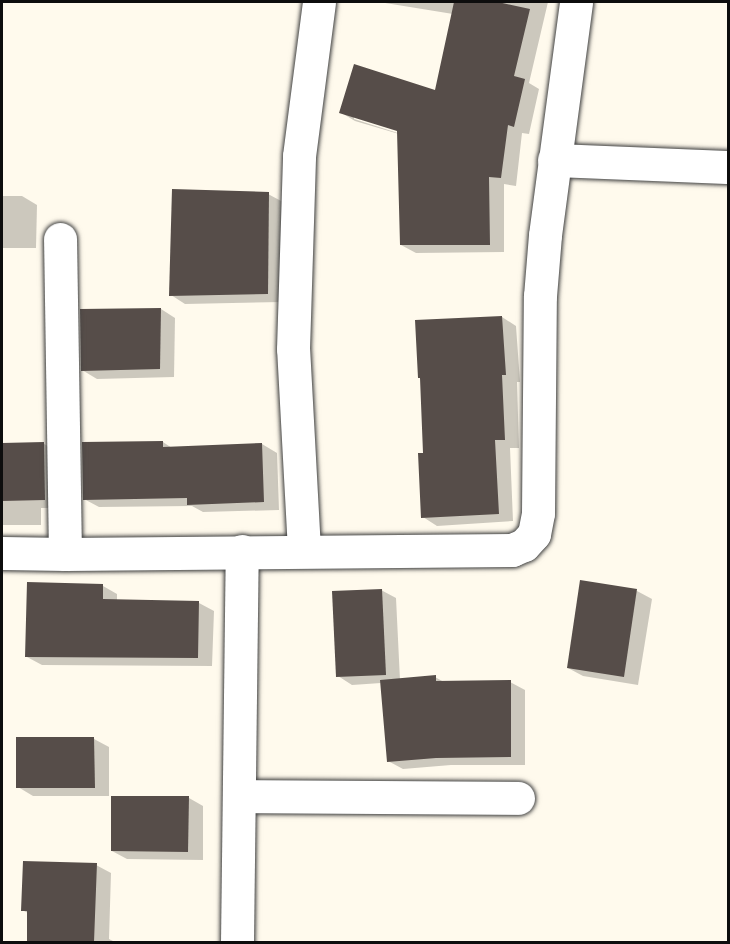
<!DOCTYPE html>
<html>
<head>
<meta charset="utf-8">
<style>
	body { margin:0 }
	#map { position:relative; width:730px; height:944px; overflow:hidden; background:#fffaed; font-family:"Crimson Pro",serif }
	div>[style] { position:absolute }
	.shadow>* { inset:0; background:#0003 }
	.building>* { inset:0; background:#564d49 }
	.roads { filter:drop-shadow(0 0 2px #404040) drop-shadow(0 0 2px #404040) }
	.street>* { height:33px; margin:-16.5px; padding:0 16.5px; transform-origin:16.5px; border-radius:16.5px; background:#fff }
	span { translate:-50% -50%; white-space:nowrap; text-align:center; line-height:1.15; -webkit-text-stroke:6px #fff; paint-order:stroke }
	.frame { position:absolute; inset:0; border:3px solid #0d0d0d; pointer-events:none }
</style>
</head>
<body>
<div id="map">
	<div class="shadow">
		<i style="clip-path:polygon(evenodd,379px 2px,548px 2px,529px 83px,539px 89px,529px 134px,522px 133px,516px 186px,504px 184px,504px 252px,416px 253px,401px 245px,399px 134px,355px 121px,340px 112px,436px 92px,453px 14px,379px 2px,354px 116px,405px 132px,404px 135px,354px 119px,354px 116px)"></i>
		<i style="clip-path:polygon(268px 194px,283px 202px,282px 302px,185px 304px,171px 295px)"></i>
		<i style="clip-path:polygon(2px 196px,22px 196px,37px 205px,36px 248px,2px 248px)"></i>
		<i style="clip-path:polygon(161px 309px,175px 318px,174px 377px,97px 379px,82px 370px)"></i>
		<i style="clip-path:polygon(502px 317px,516px 326px,520px 382px,517px 382px,519px 448px,510px 448px,513px 521px,437px 526px,423px 517px,424px 454px)"></i>
		<i style="clip-path:polygon(163px 442px,172px 448px,262px 444px,277px 453px,279px 510px,203px 512px,192px 506px,99px 507px,84px 499px)"></i>
		<i style="clip-path:polygon(2px 444px,44px 444px,59px 452px,60px 508px,41px 508px,41px 525px,2px 525px)"></i>
		<i style="clip-path:polygon(581px 582px,637px 591px,652px 599px,638px 685px,583px 676px,568px 668px)"></i>
		<i style="clip-path:polygon(103px 586px,117px 594px,117px 601px,199px 603px,214px 611px,212px 666px,42px 665px,27px 657px)"></i>
		<i style="clip-path:polygon(381px 590px,396px 598px,400px 680px,435px 677px,444px 682px,510px 682px,525px 690px,525px 765px,451px 765px,403px 769px,388px 761px,381px 683px,352px 685px,338px 676px)"></i>
		<i style="clip-path:polygon(94px 739px,109px 747px,109px 796px,33px 796px,18px 787px)"></i>
		<i style="clip-path:polygon(189px 798px,203px 806px,203px 860px,127px 859px,112px 851px)"></i>
		<i style="clip-path:polygon(96px 865px,111px 873px,109px 939px,115px 942px,28px 942px,28px 913px,22px 910px)"></i>
	</div>
	<div class="building">
		<i style="clip-path:polygon(454px 2px,498px 2px,530px 9px,514px 76px,525px 79px,514px 127px,508px 125px,501px 178px,489px 177px,490px 245px,400px 245px,397px 131px,339px 113px,354px 64px,435px 90px)"></i>
		<i style="clip-path:polygon(172px 189px,269px 192px,268px 294px,169px 296px)"></i>
		<i style="clip-path:polygon(161px 308px,160px 369px,81px 371px,80px 309px)"></i>
		<i style="clip-path:polygon(502px 316px,506px 375px,502px 375px,505px 440px,495px 440px,499px 514px,421px 518px,418px 453px,423px 453px,420px 378px,418px 378px,415px 320px)"></i>
		<i style="clip-path:polygon(163px 441px,163px 447px,262px 443px,264px 502px,187px 505px,187px 498px,83px 500px,82px 442px)"></i>
		<i style="clip-path:polygon(44px 442px,45px 500px,2px 501px,2px 443px)"></i>
		<i style="clip-path:polygon(580px 580px,637px 589px,624px 677px,567px 668px)"></i>
		<i style="clip-path:polygon(27px 582px,103px 584px,103px 599px,199px 601px,198px 658px,25px 657px)"></i>
		<i style="clip-path:polygon(382px 589px,386px 675px,336px 677px,332px 591px)"></i>
		<i style="clip-path:polygon(436px 675px,436px 681px,511px 680px,511px 757px,436px 758px,387px 762px,380px 680px)"></i>
		<i style="clip-path:polygon(16px 737px,94px 737px,95px 788px,16px 788px)"></i>
		<i style="clip-path:polygon(111px 796px,189px 796px,188px 852px,111px 851px)"></i>
		<i style="clip-path:polygon(23px 861px,97px 863px,94px 942px,27px 942px,27px 911px,21px 911px)"></i>
	</div>
	<div class="roads">
		<div class="street">
			<i style="left:554px;top:160px;width:174px;rotate:2.3deg"></i>
			<i style="left:304px;top:550px;width:201px;rotate:-93.1deg"></i>
			<i style="left:293px;top:349px;width:193px;rotate:-88.2deg"></i>
			<i style="left:299px;top:156px;width:155px;rotate:-82.6deg"></i>
			<i style="left:2px;top:553px;width:63px;rotate:0.9deg"></i>
			<i style="left:65px;top:554px;width:315px;rotate:-90.9deg"></i>
			<i style="left:65px;top:554px;width:447px;rotate:-0.5deg"></i>
			<i style="left:512px;top:550px;width:13px;rotate:-23deg"></i>
			<i style="left:524px;top:545px;width:15px;rotate:-48deg"></i>
			<i style="left:534px;top:534px;width:21px;rotate:-79deg"></i>
			<i style="left:538px;top:513px;width:217px;rotate:-89.5deg"></i>
			<i style="left:540px;top:296px;width:61px;rotate:-85.3deg"></i>
			<i style="left:545px;top:235px;width:235px;rotate:-82.4deg"></i>
			<i style="left:239px;top:796px;width:279px;rotate:0.4deg"></i>
			<i style="left:237px;top:942px;width:391px;rotate:-89.3deg"></i>
		</div>
	</div>
	<div class="frame"></div>
</div>
</body>
</html>
